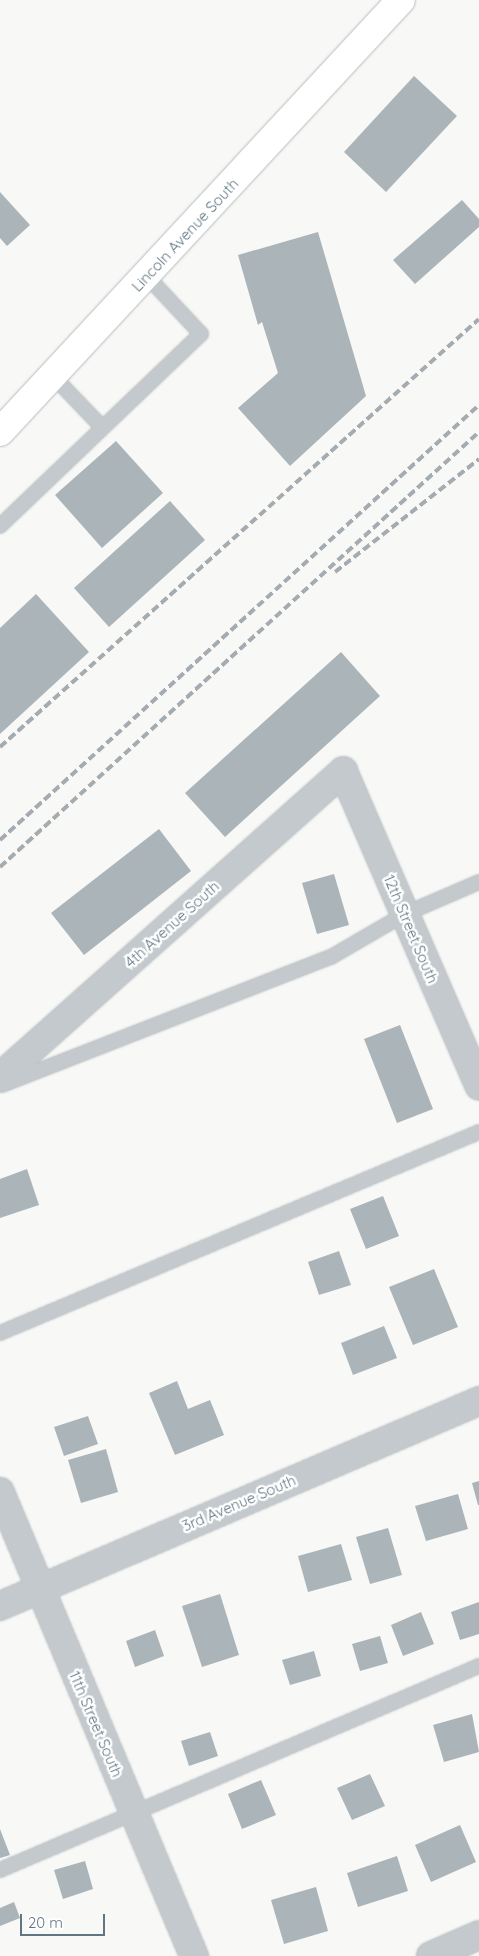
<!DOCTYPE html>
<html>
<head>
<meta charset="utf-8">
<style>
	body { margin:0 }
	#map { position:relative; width:479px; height:1956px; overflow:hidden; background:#f8f8f6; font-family:Quicksand,sans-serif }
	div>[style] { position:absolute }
	.building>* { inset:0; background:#aab4b9 }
	.roads { filter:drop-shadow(0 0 1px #b6bcc0) drop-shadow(0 0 1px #b6bcc0) }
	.lane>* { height:14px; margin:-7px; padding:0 7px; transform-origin:7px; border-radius:7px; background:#c3c9cc }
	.street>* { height:28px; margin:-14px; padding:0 14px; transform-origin:14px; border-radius:14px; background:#c3c9cc }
	.secondary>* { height:28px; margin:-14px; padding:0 14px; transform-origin:14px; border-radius:14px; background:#fff }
	.rail>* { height:4px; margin-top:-2px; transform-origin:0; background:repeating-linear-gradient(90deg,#a4acb1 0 8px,transparent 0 12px) }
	span { translate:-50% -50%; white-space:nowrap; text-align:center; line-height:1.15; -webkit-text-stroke:5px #fff; paint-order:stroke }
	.street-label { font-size:15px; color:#627682 }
	.scale { position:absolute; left:20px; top:1914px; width:85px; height:22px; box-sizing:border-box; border:2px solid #627682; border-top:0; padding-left:6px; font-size:15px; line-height:18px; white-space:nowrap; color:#627682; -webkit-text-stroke:4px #fff; paint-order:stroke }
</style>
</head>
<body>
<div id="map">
	<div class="building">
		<i style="clip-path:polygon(414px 76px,457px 116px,386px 192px,344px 152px)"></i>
		<i style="clip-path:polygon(0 192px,30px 225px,7px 246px,0 238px)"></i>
		<i style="clip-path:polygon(462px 200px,479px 219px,479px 227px,415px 284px,393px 260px)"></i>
		<i style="clip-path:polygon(318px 232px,366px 396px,290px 466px,238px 408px,278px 373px,262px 322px,258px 325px,238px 255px)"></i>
		<i style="clip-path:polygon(116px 441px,163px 493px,102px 548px,55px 495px)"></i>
		<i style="clip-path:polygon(170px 501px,205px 540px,109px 627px,74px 588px)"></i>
		<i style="clip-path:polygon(36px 594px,89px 652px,0 734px,0 628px)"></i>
		<i style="clip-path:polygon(341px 652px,380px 696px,225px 837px,185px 793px)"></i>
		<i style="clip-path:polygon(159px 829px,191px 871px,84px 955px,51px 913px)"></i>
		<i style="clip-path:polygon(334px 874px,349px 925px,317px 934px,302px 883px)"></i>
		<i style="clip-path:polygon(400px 1025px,433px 1109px,397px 1123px,364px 1039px)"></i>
		<i style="clip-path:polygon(27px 1169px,39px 1205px,0 1218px,0 1179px)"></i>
		<i style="clip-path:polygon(383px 1196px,399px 1236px,366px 1249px,350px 1209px)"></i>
		<i style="clip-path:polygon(339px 1251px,351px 1285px,319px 1295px,308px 1262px)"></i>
		<i style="clip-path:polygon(434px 1269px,458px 1327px,413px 1345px,389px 1287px)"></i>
		<i style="clip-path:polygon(384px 1326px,397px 1358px,353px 1375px,341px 1343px)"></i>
		<i style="clip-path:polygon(177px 1381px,188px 1409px,210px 1400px,224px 1435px,175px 1455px,149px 1393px)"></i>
		<i style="clip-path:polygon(88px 1416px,98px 1444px,64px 1456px,54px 1427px)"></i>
		<i style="clip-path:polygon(106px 1449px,118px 1492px,81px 1503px,68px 1460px)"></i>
		<i style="clip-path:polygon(479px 1481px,479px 1505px,478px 1505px,472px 1483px)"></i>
		<i style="clip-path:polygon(458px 1494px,468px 1529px,426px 1541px,415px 1506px)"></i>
		<i style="clip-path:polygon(388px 1528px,402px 1575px,370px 1584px,356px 1537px)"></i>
		<i style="clip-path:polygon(341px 1544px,352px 1580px,308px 1592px,298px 1556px)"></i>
		<i style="clip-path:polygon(220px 1594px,239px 1655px,202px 1667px,182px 1606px)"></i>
		<i style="clip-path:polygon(479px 1602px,479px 1634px,460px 1640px,451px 1612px)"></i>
		<i style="clip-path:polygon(421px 1612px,434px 1644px,403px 1656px,391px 1625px)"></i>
		<i style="clip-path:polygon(155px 1630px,164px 1656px,135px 1667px,126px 1641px)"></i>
		<i style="clip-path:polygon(380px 1636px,388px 1663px,360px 1671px,352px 1644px)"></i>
		<i style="clip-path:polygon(314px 1651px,321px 1676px,290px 1685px,282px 1660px)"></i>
		<i style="clip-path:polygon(472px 1714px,479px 1752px,444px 1762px,433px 1725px)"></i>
		<i style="clip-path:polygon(210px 1732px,218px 1756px,189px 1766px,181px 1741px)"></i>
		<i style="clip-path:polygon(370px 1774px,385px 1806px,352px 1820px,337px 1788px)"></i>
		<i style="clip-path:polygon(261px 1780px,276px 1815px,242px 1829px,228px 1794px)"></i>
		<i style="clip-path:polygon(460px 1825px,476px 1862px,431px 1882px,415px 1845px)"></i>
		<i style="clip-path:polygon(0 1829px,10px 1855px,0 1858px)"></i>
		<i style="clip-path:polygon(397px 1856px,408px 1891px,358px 1907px,347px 1873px)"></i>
		<i style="clip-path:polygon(85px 1861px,93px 1889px,63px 1899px,54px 1870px)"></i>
		<i style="clip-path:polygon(316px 1887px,328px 1931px,284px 1944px,271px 1900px)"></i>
		<i style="clip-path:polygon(14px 1902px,20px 1918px,0 1926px,0 1908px)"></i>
	</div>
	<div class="roads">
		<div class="lane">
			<i style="left:53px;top:376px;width:69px;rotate:46.2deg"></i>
			<i style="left:0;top:526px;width:278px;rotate:-43.7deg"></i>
			<i style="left:201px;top:334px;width:79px;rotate:-133deg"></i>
			<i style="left:2px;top:1085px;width:353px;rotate:-21.3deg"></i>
			<i style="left:331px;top:957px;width:86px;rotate:-30.2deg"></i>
			<i style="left:405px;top:914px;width:81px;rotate:-23.4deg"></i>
			<i style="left:0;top:1333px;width:519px;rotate:-22.76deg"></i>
			<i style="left:0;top:1870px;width:521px;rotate:-23.07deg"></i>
		</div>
		<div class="street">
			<i style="left:0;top:1077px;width:460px;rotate:-41.7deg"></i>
			<i style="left:343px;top:771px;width:343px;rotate:66.6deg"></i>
			<i style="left:0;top:1492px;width:503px;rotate:67.31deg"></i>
			<i style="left:0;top:1606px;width:521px;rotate:-23.17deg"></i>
			<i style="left:431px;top:1956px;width:52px;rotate:-23.6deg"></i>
		</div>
		<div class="secondary">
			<i style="left:0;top:432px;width:589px;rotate:-47.13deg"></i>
		</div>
	</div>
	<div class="rail">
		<i style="left:335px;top:572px;width:183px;rotate:-38.1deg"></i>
		<i style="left:0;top:747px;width:642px;rotate:-41.78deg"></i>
		<i style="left:0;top:840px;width:647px;rotate:-42.24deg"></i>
		<i style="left:0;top:867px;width:647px;rotate:-42.24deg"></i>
	</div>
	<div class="street-label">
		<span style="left:185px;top:235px;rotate:-47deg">Lincoln Avenue South</span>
		<span style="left:172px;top:924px;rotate:-42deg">4th Avenue South</span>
		<span style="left:411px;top:929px;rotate:67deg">12th Street South</span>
		<span style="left:239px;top:1503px;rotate:-23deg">3rd Avenue South</span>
		<span style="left:96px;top:1724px;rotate:67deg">11th Street South</span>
	</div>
	<div class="scale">20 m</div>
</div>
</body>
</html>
